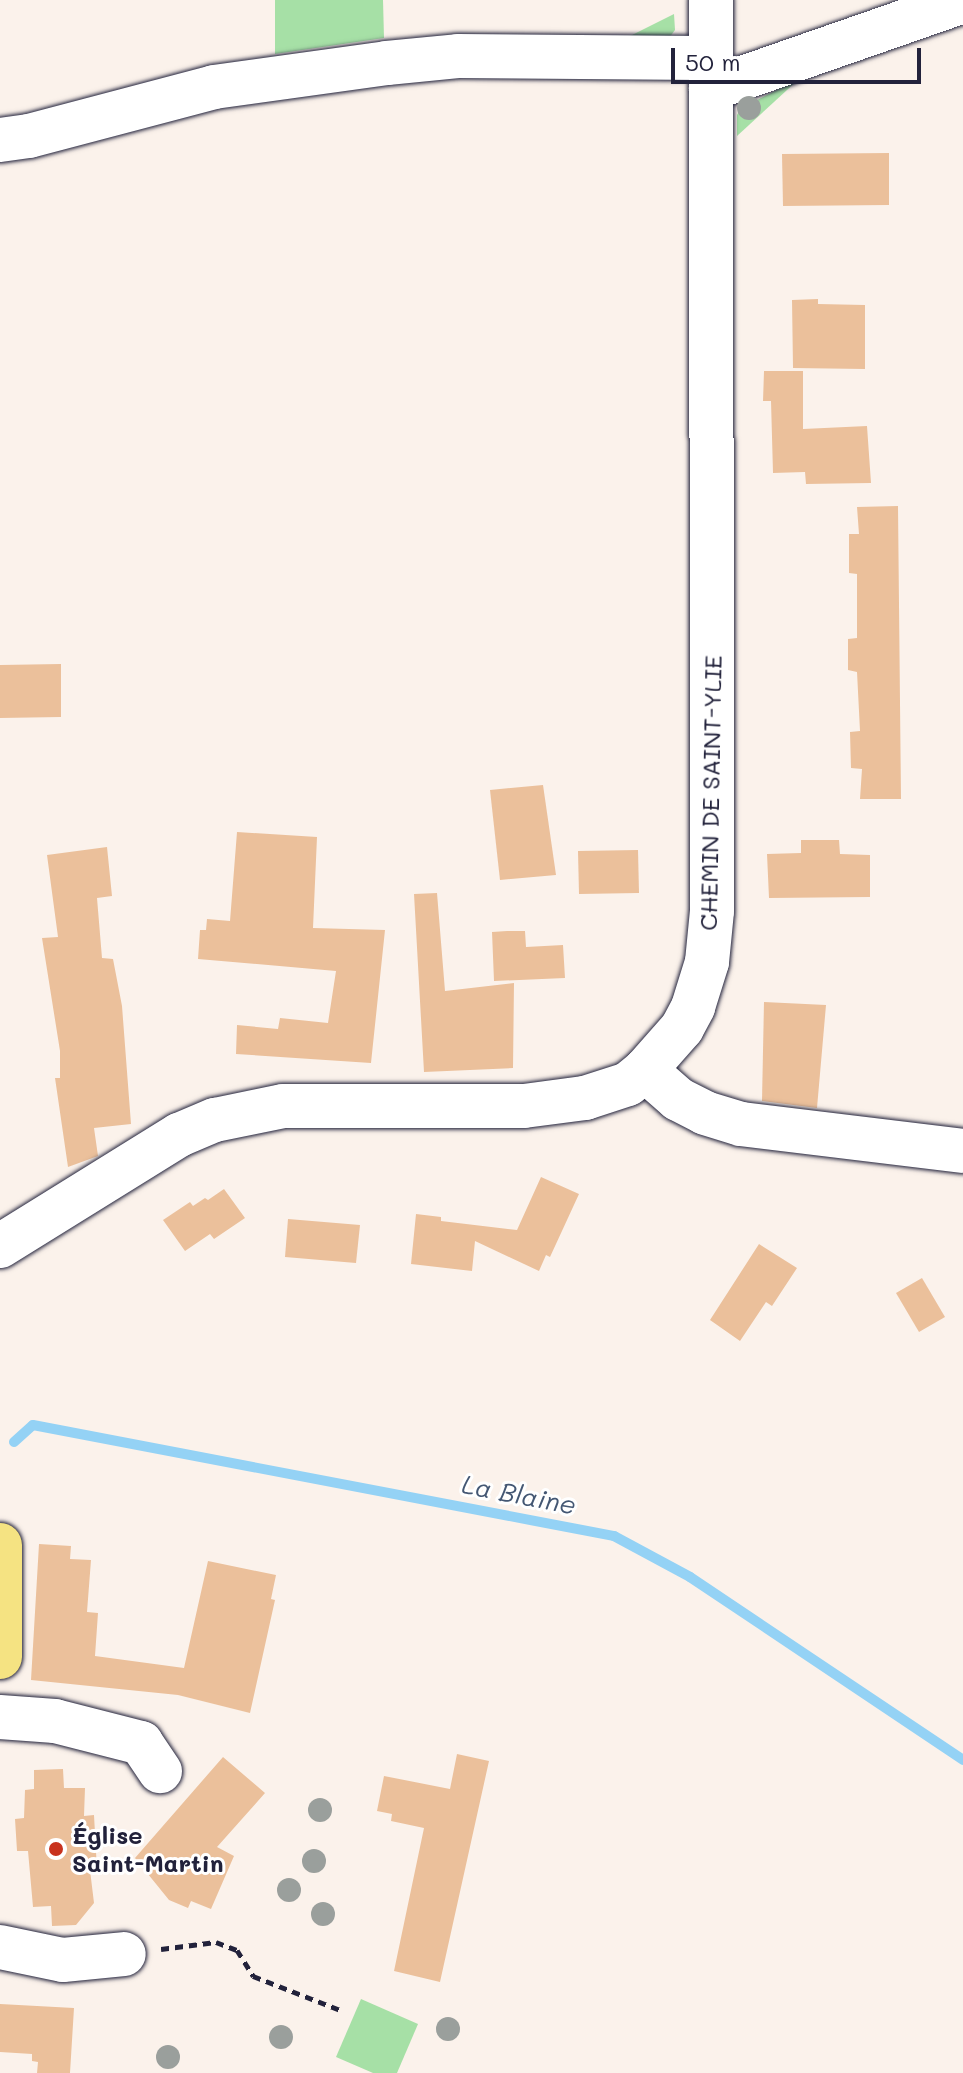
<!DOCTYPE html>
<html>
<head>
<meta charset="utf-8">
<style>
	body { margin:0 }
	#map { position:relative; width:963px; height:2073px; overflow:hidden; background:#fbf2eb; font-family:Mali,sans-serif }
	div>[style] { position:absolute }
	.green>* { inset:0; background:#a6e0a6 }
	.stream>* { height:10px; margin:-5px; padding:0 5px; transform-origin:5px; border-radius:5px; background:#94d2f5 }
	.building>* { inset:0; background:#ebc09b }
	.path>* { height:5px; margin-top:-2.5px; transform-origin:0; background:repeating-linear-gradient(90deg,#22223b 0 8px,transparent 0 14px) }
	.roads { filter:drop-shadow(0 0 2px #22223b) drop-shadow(0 0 2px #22223b) }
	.minor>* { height:44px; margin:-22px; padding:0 22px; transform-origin:22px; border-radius:22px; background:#fff }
	.major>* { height:44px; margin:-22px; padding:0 22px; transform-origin:22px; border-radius:22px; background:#f5e382 }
	.trees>* { width:24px; height:24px; margin:-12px; border-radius:50%; background:#9a9f9c }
	.dots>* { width:22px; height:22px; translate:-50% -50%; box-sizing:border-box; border:4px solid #fff; border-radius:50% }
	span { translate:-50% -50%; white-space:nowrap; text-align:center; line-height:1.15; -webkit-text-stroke:6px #fff; paint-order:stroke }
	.street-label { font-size:24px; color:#22223b }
	.poi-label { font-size:24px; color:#22223b; font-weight:700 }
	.left { translate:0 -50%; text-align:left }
	.water-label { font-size:26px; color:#445773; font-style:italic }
	.scale { position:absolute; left:671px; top:48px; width:250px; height:36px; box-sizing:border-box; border:4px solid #22223b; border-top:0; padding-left:10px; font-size:24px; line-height:28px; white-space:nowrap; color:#22223b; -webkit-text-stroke:6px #fff; paint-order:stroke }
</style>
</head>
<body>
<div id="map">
	<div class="green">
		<i style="clip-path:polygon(275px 0,383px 0,384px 38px,275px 54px)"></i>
		<i style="clip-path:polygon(674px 14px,675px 30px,669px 38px,624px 39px)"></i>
		<i style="clip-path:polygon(799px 79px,737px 136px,737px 115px,741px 108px)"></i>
		<i style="clip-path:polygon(361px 1999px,418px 2024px,397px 2073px,373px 2073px,336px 2057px)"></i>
	</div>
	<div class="stream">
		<i style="left:14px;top:1442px;width:25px;rotate:-42deg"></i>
		<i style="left:33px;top:1425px;width:592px;rotate:10.82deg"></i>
		<i style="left:614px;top:1536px;width:86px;rotate:28.3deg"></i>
		<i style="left:690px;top:1577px;width:329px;rotate:33.8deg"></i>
	</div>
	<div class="building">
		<i style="clip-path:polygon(889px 153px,889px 205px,783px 206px,782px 154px)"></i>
		<i style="clip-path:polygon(818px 299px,818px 304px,865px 305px,865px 369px,793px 368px,792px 300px)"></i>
		<i style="clip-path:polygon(764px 371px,803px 371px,803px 429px,867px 426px,871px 483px,806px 484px,805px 472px,773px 473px,771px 401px,763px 401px)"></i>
		<i style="clip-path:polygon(898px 506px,901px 799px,860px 799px,862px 769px,851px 768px,850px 732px,860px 731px,857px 672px,848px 670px,848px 639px,857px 638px,857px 574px,849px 573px,849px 534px,859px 534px,857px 507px)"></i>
		<i style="clip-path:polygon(61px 664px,61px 717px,0 718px,0 665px)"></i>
		<i style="clip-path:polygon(543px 785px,556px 875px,500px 880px,490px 790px)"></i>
		<i style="clip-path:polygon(237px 832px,317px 837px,313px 928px,385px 930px,371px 1063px,236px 1054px,237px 1025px,278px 1029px,280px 1018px,328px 1023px,336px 971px,198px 959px,200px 930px,206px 930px,207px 919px,230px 921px)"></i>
		<i style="clip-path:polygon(801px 840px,839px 840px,840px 854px,870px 855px,870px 897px,769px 898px,767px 854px,801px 853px)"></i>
		<i style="clip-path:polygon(107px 847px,112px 896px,97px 898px,102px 958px,113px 959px,122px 1006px,131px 1124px,94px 1128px,98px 1156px,68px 1167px,55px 1078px,60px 1078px,60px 1051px,42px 938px,58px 937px,47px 855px)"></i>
		<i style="clip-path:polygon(638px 850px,639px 893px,579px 894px,578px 851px)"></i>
		<i style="clip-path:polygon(437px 893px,445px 991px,514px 983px,513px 1068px,424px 1072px,414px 894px)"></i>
		<i style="clip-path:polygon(507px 931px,525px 931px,526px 947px,563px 945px,565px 978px,494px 981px,492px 932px)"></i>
		<i style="clip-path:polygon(764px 1002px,826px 1005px,817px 1108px,762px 1101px)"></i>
		<i style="clip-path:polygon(541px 1177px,579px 1194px,550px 1257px,546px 1255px,539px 1271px,475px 1241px,472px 1271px,411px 1264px,416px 1214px,441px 1217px,441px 1221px,517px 1230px)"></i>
		<i style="clip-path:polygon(224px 1189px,245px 1218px,214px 1239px,210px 1234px,185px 1251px,163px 1220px,190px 1202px,193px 1206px,205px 1198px,208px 1200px)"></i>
		<i style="clip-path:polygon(288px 1219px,360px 1225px,356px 1263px,285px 1257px)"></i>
		<i style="clip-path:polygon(759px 1244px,797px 1268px,772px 1306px,766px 1302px,740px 1341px,710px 1320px)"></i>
		<i style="clip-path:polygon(922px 1278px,945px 1317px,919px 1332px,896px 1293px)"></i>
		<i style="clip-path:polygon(39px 1544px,71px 1546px,70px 1559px,91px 1560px,87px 1612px,98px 1613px,95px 1656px,184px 1668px,208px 1561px,276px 1575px,271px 1599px,275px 1600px,250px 1713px,178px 1695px,31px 1680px)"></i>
		<i style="clip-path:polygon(457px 1754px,489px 1761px,440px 1982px,394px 1971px,424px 1828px,391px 1821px,392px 1814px,377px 1811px,384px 1776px,450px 1789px)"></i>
		<i style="clip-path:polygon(223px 1757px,265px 1793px,217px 1847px,234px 1856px,211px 1909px,191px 1901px,188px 1908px,169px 1900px,135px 1858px)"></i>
		<i style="clip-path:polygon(63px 1769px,64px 1788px,85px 1788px,84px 1816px,94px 1815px,97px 1870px,90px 1870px,94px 1903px,76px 1925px,52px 1926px,51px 1906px,33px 1907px,28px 1851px,17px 1851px,15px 1819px,24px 1818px,25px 1790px,34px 1789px,34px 1770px)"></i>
		<i style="clip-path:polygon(0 2004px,74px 2008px,70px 2073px,37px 2073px,38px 2062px,32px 2061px,32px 2054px,0 2052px)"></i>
	</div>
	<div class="path">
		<i style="left:161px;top:1949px;width:55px;rotate:-7.3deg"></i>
		<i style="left:216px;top:1942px;width:22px;rotate:21deg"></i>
		<i style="left:237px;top:1950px;width:31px;rotate:58deg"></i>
		<i style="left:253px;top:1976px;width:93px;rotate:21.3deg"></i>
	</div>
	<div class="roads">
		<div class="minor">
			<i style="left:711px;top:89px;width:267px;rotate:-19.2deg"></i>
			<i style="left:0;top:140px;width:29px;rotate:-8deg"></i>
			<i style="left:29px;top:136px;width:191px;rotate:-14.8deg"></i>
			<i style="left:214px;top:87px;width:175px;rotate:-7.9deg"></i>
			<i style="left:387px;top:63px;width:71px;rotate:-5.6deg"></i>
			<i style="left:458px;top:56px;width:252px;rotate:0.5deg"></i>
			<i style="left:645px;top:1070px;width:44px;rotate:41.3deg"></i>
			<i style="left:678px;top:1099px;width:30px;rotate:27deg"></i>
			<i style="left:705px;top:1113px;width:38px;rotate:17deg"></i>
			<i style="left:741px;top:1124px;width:224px;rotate:6.9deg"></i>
			<i style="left:0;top:1246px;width:211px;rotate:-31.8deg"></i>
			<i style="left:179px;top:1135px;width:39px;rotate:-23deg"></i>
			<i style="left:215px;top:1120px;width:69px;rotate:-11.6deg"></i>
			<i style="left:283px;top:1106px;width:241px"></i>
			<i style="left:524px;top:1106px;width:62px;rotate:-7.5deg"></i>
			<i style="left:585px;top:1098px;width:45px;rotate:-18deg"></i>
			<i style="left:628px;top:1084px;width:22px;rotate:-39deg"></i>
			<i style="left:645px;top:1070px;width:56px;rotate:-48.6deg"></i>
			<i style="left:682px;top:1028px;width:24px;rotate:-62deg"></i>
			<i style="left:693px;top:1007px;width:47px;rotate:-72.7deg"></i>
			<i style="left:707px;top:962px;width:51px;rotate:-84.4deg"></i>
			<i style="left:712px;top:911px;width:911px;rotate:-90.06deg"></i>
			<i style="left:0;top:1717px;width:55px;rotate:4.2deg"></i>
			<i style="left:55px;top:1721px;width:89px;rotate:14.3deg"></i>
			<i style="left:141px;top:1743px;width:34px;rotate:56deg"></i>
			<i style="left:0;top:1947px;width:64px;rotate:11.7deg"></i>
			<i style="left:63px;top:1960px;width:61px;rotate:-5.6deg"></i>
		</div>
		<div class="major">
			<i style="left:0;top:1545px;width:112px;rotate:90deg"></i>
		</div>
	</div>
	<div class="trees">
		<i style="left:749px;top:108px"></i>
		<i style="left:320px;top:1810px"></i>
		<i style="left:314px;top:1861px"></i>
		<i style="left:289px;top:1890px"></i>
		<i style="left:323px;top:1914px"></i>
		<i style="left:448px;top:2029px"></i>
		<i style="left:281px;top:2037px"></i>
		<i style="left:168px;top:2057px"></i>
	</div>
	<div class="dots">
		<i style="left:56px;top:1849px;background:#c8321e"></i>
	</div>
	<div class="street-label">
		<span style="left:710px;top:793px;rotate:-89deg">CHEMIN DE SAINT-YLIE</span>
	</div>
	<div class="poi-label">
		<span class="left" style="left:72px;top:1849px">Église<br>Saint-Martin</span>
	</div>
	<div class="water-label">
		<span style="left:519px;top:1495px;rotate:11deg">La Blaine</span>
	</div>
	<div class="scale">50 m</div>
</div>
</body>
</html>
